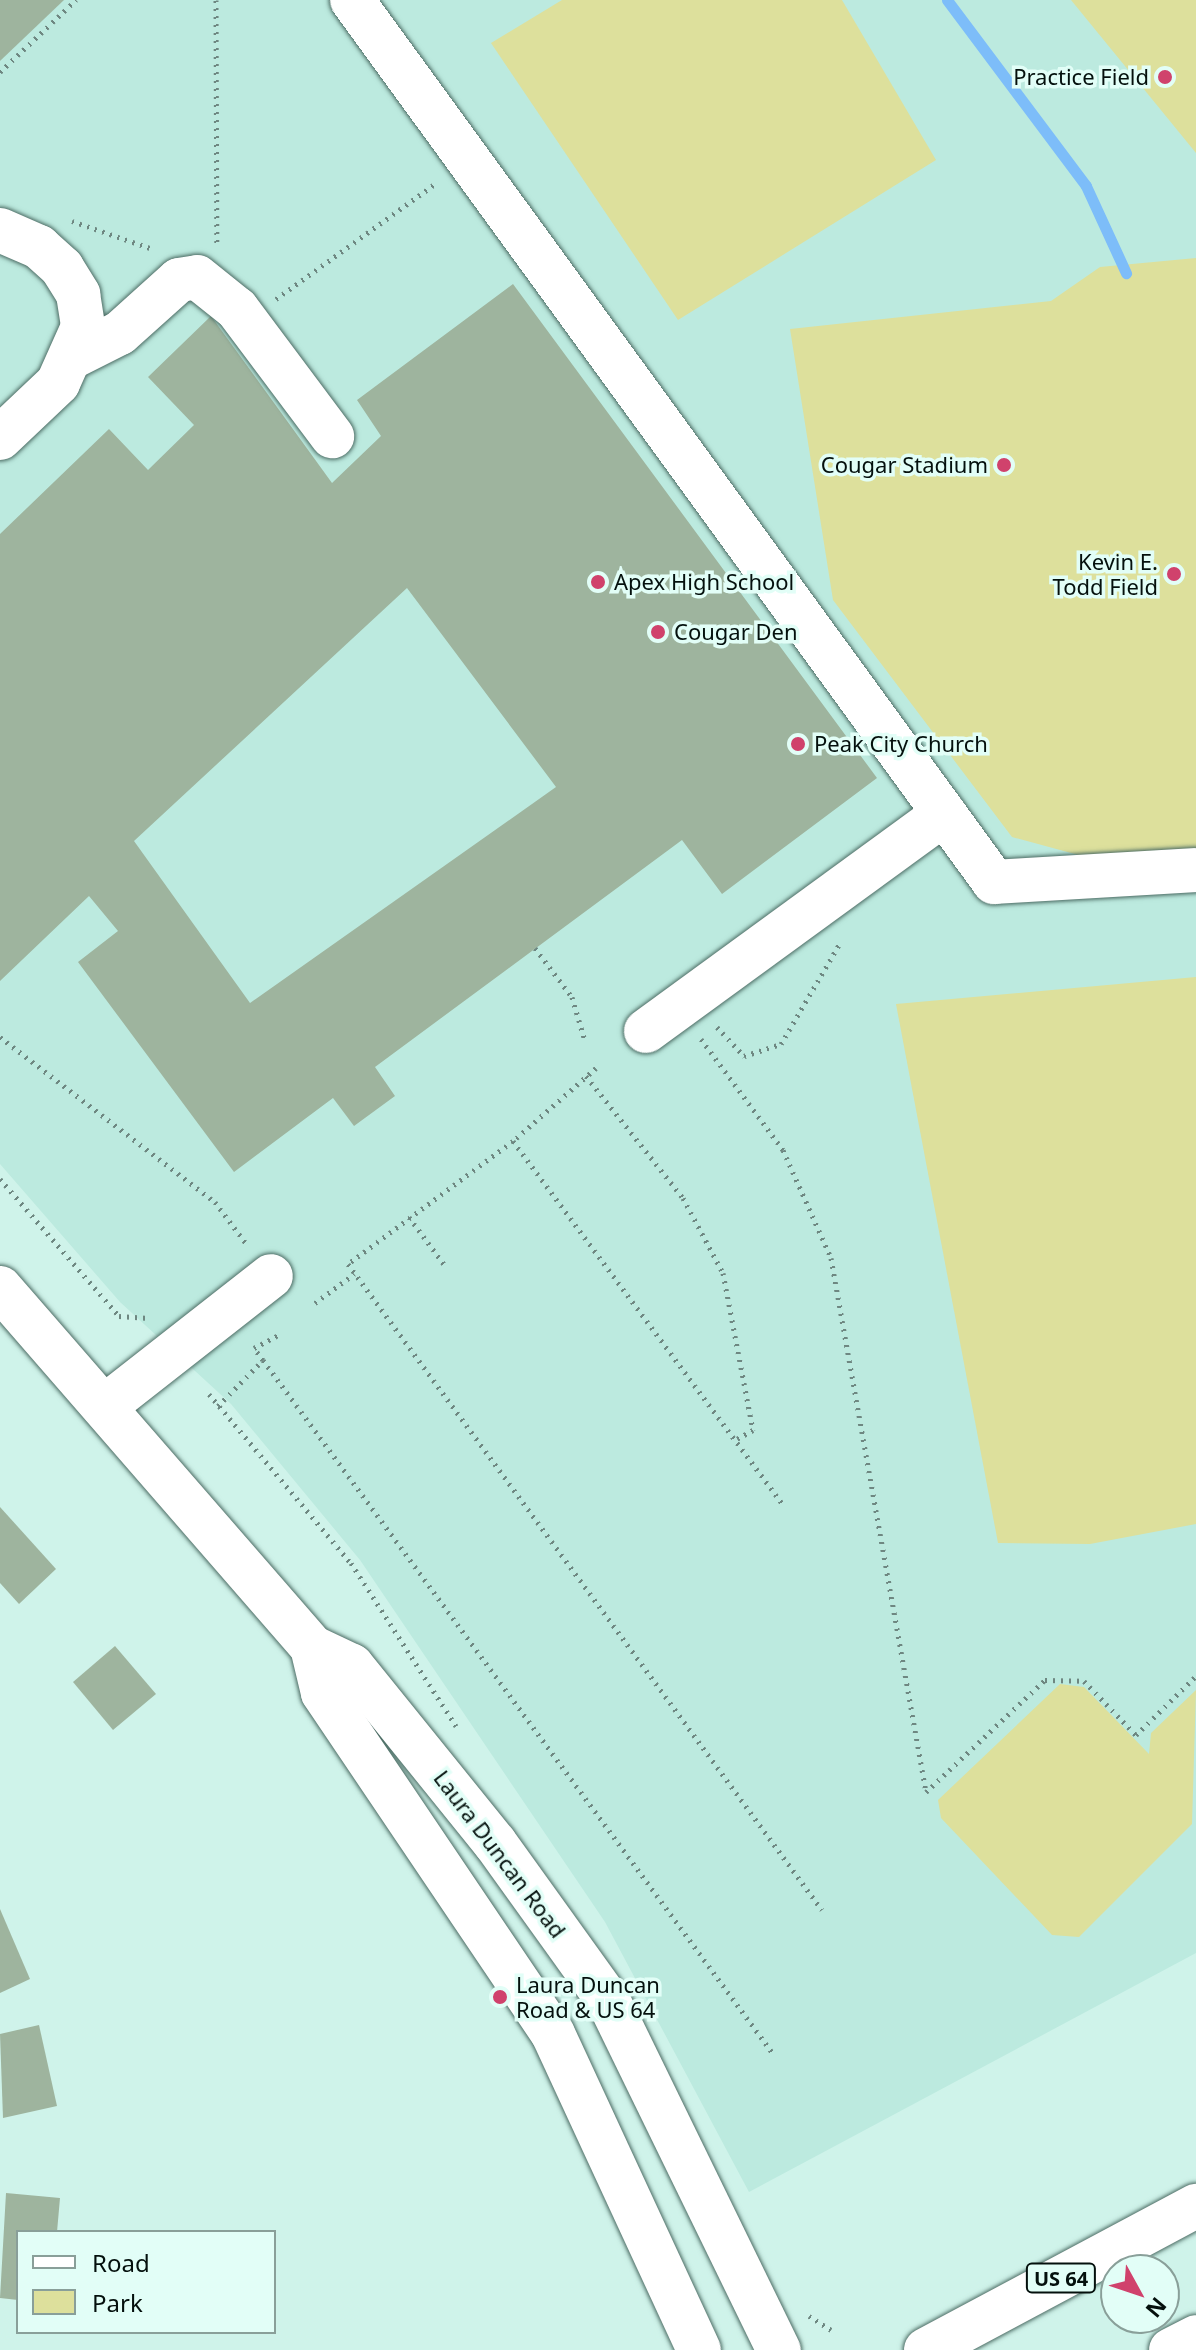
<!DOCTYPE html>
<html>
<head>
<meta charset="utf-8">
<style>
	body { margin:0 }
	#map { position:relative; width:1196px; height:2350px; overflow:hidden; background:#cff3ea; font-family:"Noto Sans",sans-serif }
	div>[style] { position:absolute }
	.built>* { inset:0; background:#bceadf }
	.green>* { inset:0; background:#dde09c }
	.stream>* { height:11px; margin:-5.5px; padding:0 5.5px; transform-origin:5.5px; border-radius:5.5px; background:#7dbdf9 }
	.building>* { inset:0; background:#9eb49e }
	.path>* { height:5px; margin-top:-2.5px; transform-origin:0; background:repeating-linear-gradient(90deg,#6e8781 0 2px,transparent 0 8px) }
	.roads { filter:drop-shadow(0 0 2px #4c6c64) drop-shadow(0 0 2px #4c6c64) }
	.minor>* { height:44px; margin:-22px; padding:0 22px; transform-origin:22px; border-radius:22px; background:#fff }
	.highway>* { height:44px; margin:-22px; padding:0 22px; transform-origin:22px; border-radius:22px; background:#fff }
	.dots>* { width:22px; height:22px; translate:-50% -50%; box-sizing:border-box; border:4px solid #e2fef7; border-radius:50% }
	span { translate:-50% -50%; white-space:nowrap; text-align:center; line-height:1.15; -webkit-text-stroke:7px #e2fef7; paint-order:stroke }
	.shield-label span { padding:2px 6px; background:#e2fef7; border:2px solid; border-radius:6px; -webkit-text-stroke-width:0 }
	.shield-label { font-size:20px; color:#04100d; font-weight:700 }
	.poi-label { font-size:22px; color:#04100d }
	.right { translate:-100% -50%; text-align:right }
	.left { translate:0 -50%; text-align:left }
	.street-label { font-size:22px; color:#04100d }
	.legend { position:absolute; left:16px; top:2230px; width:260px; height:104px; box-sizing:border-box; background:#e2fef7; border:2px solid #899f99; margin:0; padding:10px 14px; list-style:none; font-size:24px; color:#04100d }
	.legend li { display:flex; align-items:center; gap:16px; height:40px }
	.legend b { width:40px; border:2px solid #899f99 }
	.north { position:absolute; left:1100px; top:2254px; width:80px; height:80px; box-sizing:border-box; background:#e2fef7; border:2px solid #899f99; border-radius:50%; rotate:130deg; font-size:22px; font-weight:700; line-height:32px; text-align:center; color:#04100d }
	.north::after { content:''; display:block; margin:auto; width:28px; height:36px; background:#d0426c; clip-path:polygon(50% 0,100% 100%,50% 72%,0 100%) }
</style>
</head>
<body>
<div id="map">
	<div class="built">
		<i style="clip-path:polygon(0 0,1196px 0,1196px 1953px,749px 2192px,605px 1922px,360px 1560px,231px 1404px,120px 1302px,0 1164px)"></i>
	</div>
	<div class="green">
		<i style="clip-path:polygon(562px 0,842px 0,936px 160px,678px 320px,491px 43px)"></i>
		<i style="clip-path:polygon(1071px 0,1196px 0,1196px 153px)"></i>
		<i style="clip-path:polygon(1196px 258px,1196px 887px,1012px 837px,833px 600px,790px 329px,1051px 301px,1100px 267px)"></i>
		<i style="clip-path:polygon(1196px 977px,1196px 1524px,1090px 1544px,998px 1543px,896px 1004px)"></i>
		<i style="clip-path:polygon(1060px 1684px,1084px 1687px,1149px 1754px,1151px 1733px,1196px 1690px,1192px 1824px,1079px 1937px,1052px 1935px,941px 1818px,938px 1800px)"></i>
	</div>
	<div class="stream">
		<i style="left:947px;top:0;width:232px;rotate:53.2deg"></i>
		<i style="left:1086px;top:186px;width:96px;rotate:65.3deg"></i>
	</div>
	<div class="building">
		<i style="clip-path:polygon(0 0,64px 0,0 61px)"></i>
		<i style="clip-path:polygon(evenodd,513px 284px,877px 778px,722px 894px,682px 840px,375px 1067px,395px 1096px,354px 1126px,333px 1098px,234px 1172px,78px 962px,118px 931px,89px 896px,0 981px,0 534px,109px 429px,148px 470px,194px 425px,148px 377px,211px 316px,332px 483px,381px 436px,357px 400px,513px 284px,407px 588px,556px 787px,250px 1003px,134px 841px,407px 588px)"></i>
		<i style="clip-path:polygon(0 1507px,56px 1569px,19px 1604px,0 1583px)"></i>
		<i style="clip-path:polygon(115px 1646px,156px 1694px,113px 1730px,73px 1682px)"></i>
		<i style="clip-path:polygon(0 1909px,30px 1979px,0 1993px)"></i>
		<i style="clip-path:polygon(39px 2025px,57px 2106px,3px 2118px,0 2034px)"></i>
		<i style="clip-path:polygon(6px 2193px,60px 2198px,57px 2232px,18px 2232px,18px 2300px,0 2298px)"></i>
	</div>
	<div class="path">
		<i style="left:216px;top:0;width:243px;rotate:89.8deg"></i>
		<i style="left:0;top:72px;width:105px;rotate:-43.5deg"></i>
		<i style="left:72px;top:221px;width:86px;rotate:19.1deg"></i>
		<i style="left:276px;top:299px;width:198px;rotate:-35.9deg"></i>
		<i style="left:535px;top:948px;width:61px;rotate:52.9deg"></i>
		<i style="left:572px;top:997px;width:46px;rotate:73.5deg"></i>
		<i style="left:717px;top:1027px;width:40px;rotate:47deg"></i>
		<i style="left:744px;top:1056px;width:39px;rotate:-18deg"></i>
		<i style="left:781px;top:1044px;width:117px;rotate:-59.7deg"></i>
		<i style="left:0;top:1037px;width:271px;rotate:37.5deg"></i>
		<i style="left:215px;top:1202px;width:55px;rotate:53.1deg"></i>
		<i style="left:701px;top:1039px;width:138px;rotate:53.5deg"></i>
		<i style="left:783px;top:1150px;width:118px;rotate:66deg"></i>
		<i style="left:831px;top:1258px;width:542px;rotate:79.91deg"></i>
		<i style="left:926px;top:1792px;width:163px;rotate:-43.3deg"></i>
		<i style="left:1045px;top:1680px;width:39px;rotate:1deg"></i>
		<i style="left:1084px;top:1681px;width:75px;rotate:46.1deg"></i>
		<i style="left:1136px;top:1735px;width:84px;rotate:-44.5deg"></i>
		<i style="left:596px;top:1068px;width:111px;rotate:138.7deg"></i>
		<i style="left:513px;top:1141px;width:206px;rotate:143.3deg"></i>
		<i style="left:348px;top:1264px;width:801px;rotate:53.73deg"></i>
		<i style="left:586px;top:1076px;width:156px;rotate:51.5deg"></i>
		<i style="left:683px;top:1198px;width:85px;rotate:61.9deg"></i>
		<i style="left:723px;top:1273px;width:160px;rotate:79.2deg"></i>
		<i style="left:753px;top:1430px;width:18px;rotate:151deg"></i>
		<i style="left:513px;top:1141px;width:453px;rotate:53.4deg"></i>
		<i style="left:0;top:1179px;width:181px;rotate:49deg"></i>
		<i style="left:119px;top:1316px;width:30px;rotate:4deg"></i>
		<i style="left:409px;top:1217px;width:62px;rotate:53.5deg"></i>
		<i style="left:315px;top:1303px;width:49px;rotate:-36.6deg"></i>
		<i style="left:263px;top:1360px;width:15px;rotate:-127deg"></i>
		<i style="left:254px;top:1348px;width:30px;rotate:-28deg"></i>
		<i style="left:209px;top:1394px;width:221px;rotate:50deg"></i>
		<i style="left:351px;top:1563px;width:194px;rotate:57.2deg"></i>
		<i style="left:218px;top:1406px;width:64px;rotate:-45.6deg"></i>
		<i style="left:263px;top:1360px;width:863px;rotate:53.67deg"></i>
		<i style="left:809px;top:2316px;width:26px;rotate:32deg"></i>
	</div>
	<div class="roads">
		<div class="minor">
			<i style="left:352px;top:0;width:1091px;rotate:53.95deg"></i>
			<i style="left:994px;top:882px;width:202px;rotate:-3.4deg"></i>
			<i style="left:0;top:230px;width:43px;rotate:23.6deg"></i>
			<i style="left:39px;top:247px;width:31px;rotate:42deg"></i>
			<i style="left:62px;top:268px;width:31px;rotate:58deg"></i>
			<i style="left:78px;top:294px;width:33px;rotate:81deg"></i>
			<i style="left:83px;top:327px;width:61px;rotate:114.1deg"></i>
			<i style="left:58px;top:383px;width:80px;rotate:136.5deg"></i>
			<i style="left:74px;top:356px;width:51px;rotate:-26.6deg"></i>
			<i style="left:120px;top:333px;width:79px;rotate:-41.9deg"></i>
			<i style="left:179px;top:280px;width:18px;rotate:-9deg"></i>
			<i style="left:197px;top:277px;width:51px;rotate:38.7deg"></i>
			<i style="left:237px;top:309px;width:159px;rotate:53.2deg"></i>
			<i style="left:646px;top:1031px;width:369px;rotate:-36.1deg"></i>
			<i style="left:0;top:1288px;width:476px;rotate:49deg"></i>
			<i style="left:312px;top:1647px;width:47px;rotate:76.6deg"></i>
			<i style="left:323px;top:1693px;width:411px;rotate:56deg"></i>
			<i style="left:553px;top:2034px;width:348px;rotate:65.2deg"></i>
			<i style="left:104px;top:1407px;width:212px;rotate:-38.1deg"></i>
			<i style="left:312px;top:1647px;width:44px;rotate:25.4deg"></i>
			<i style="left:352px;top:1666px;width:228px;rotate:51.1deg"></i>
			<i style="left:495px;top:1843px;width:193px;rotate:54.3deg"></i>
			<i style="left:608px;top:2000px;width:390px;rotate:64deg"></i>
		</div>
		<div class="highway">
			<i style="left:926px;top:2350px;width:306px;rotate:-28.1deg"></i>
			<i style="left:1171px;top:2350px;width:28px;rotate:-27deg"></i>
		</div>
	</div>
	<div class="dots">
		<i style="left:1165px;top:77px;background:#d0426c"></i>
		<i style="left:1004px;top:465px;background:#d0426c"></i>
		<i style="left:1174px;top:574px;background:#d0426c"></i>
		<i style="left:598px;top:582px;background:#d0426c"></i>
		<i style="left:658px;top:632px;background:#d0426c"></i>
		<i style="left:798px;top:744px;background:#d0426c"></i>
		<i style="left:500px;top:1997px;background:#d0426c"></i>
	</div>
	<div class="shield-label">
		<span style="left:1061px;top:2278px">US 64</span>
	</div>
	<div class="poi-label">
		<span class="right" style="left:1149px;top:77px">Practice Field</span>
		<span class="right" style="left:988px;top:465px">Cougar Stadium</span>
		<span class="right" style="left:1158px;top:574px">Kevin E.<br>Todd Field</span>
		<span class="left" style="left:614px;top:582px">Apex High School</span>
		<span class="left" style="left:674px;top:632px">Cougar Den</span>
		<span class="left" style="left:814px;top:744px">Peak City Church</span>
		<span class="left" style="left:516px;top:1997px">Laura Duncan<br>Road &amp; US 64</span>
	</div>
	<div class="street-label">
		<span style="left:500px;top:1854px;rotate:53deg">Laura Duncan Road</span>
	</div>
	<ul class="legend">
	<li><b style="height:10px;background:#fff"></b>Road</li>
	<li><b style="height:22px;background:#dde09c"></b>Park</li>
	</ul>
	<div class="north">N</div>
</div>
</body>
</html>
